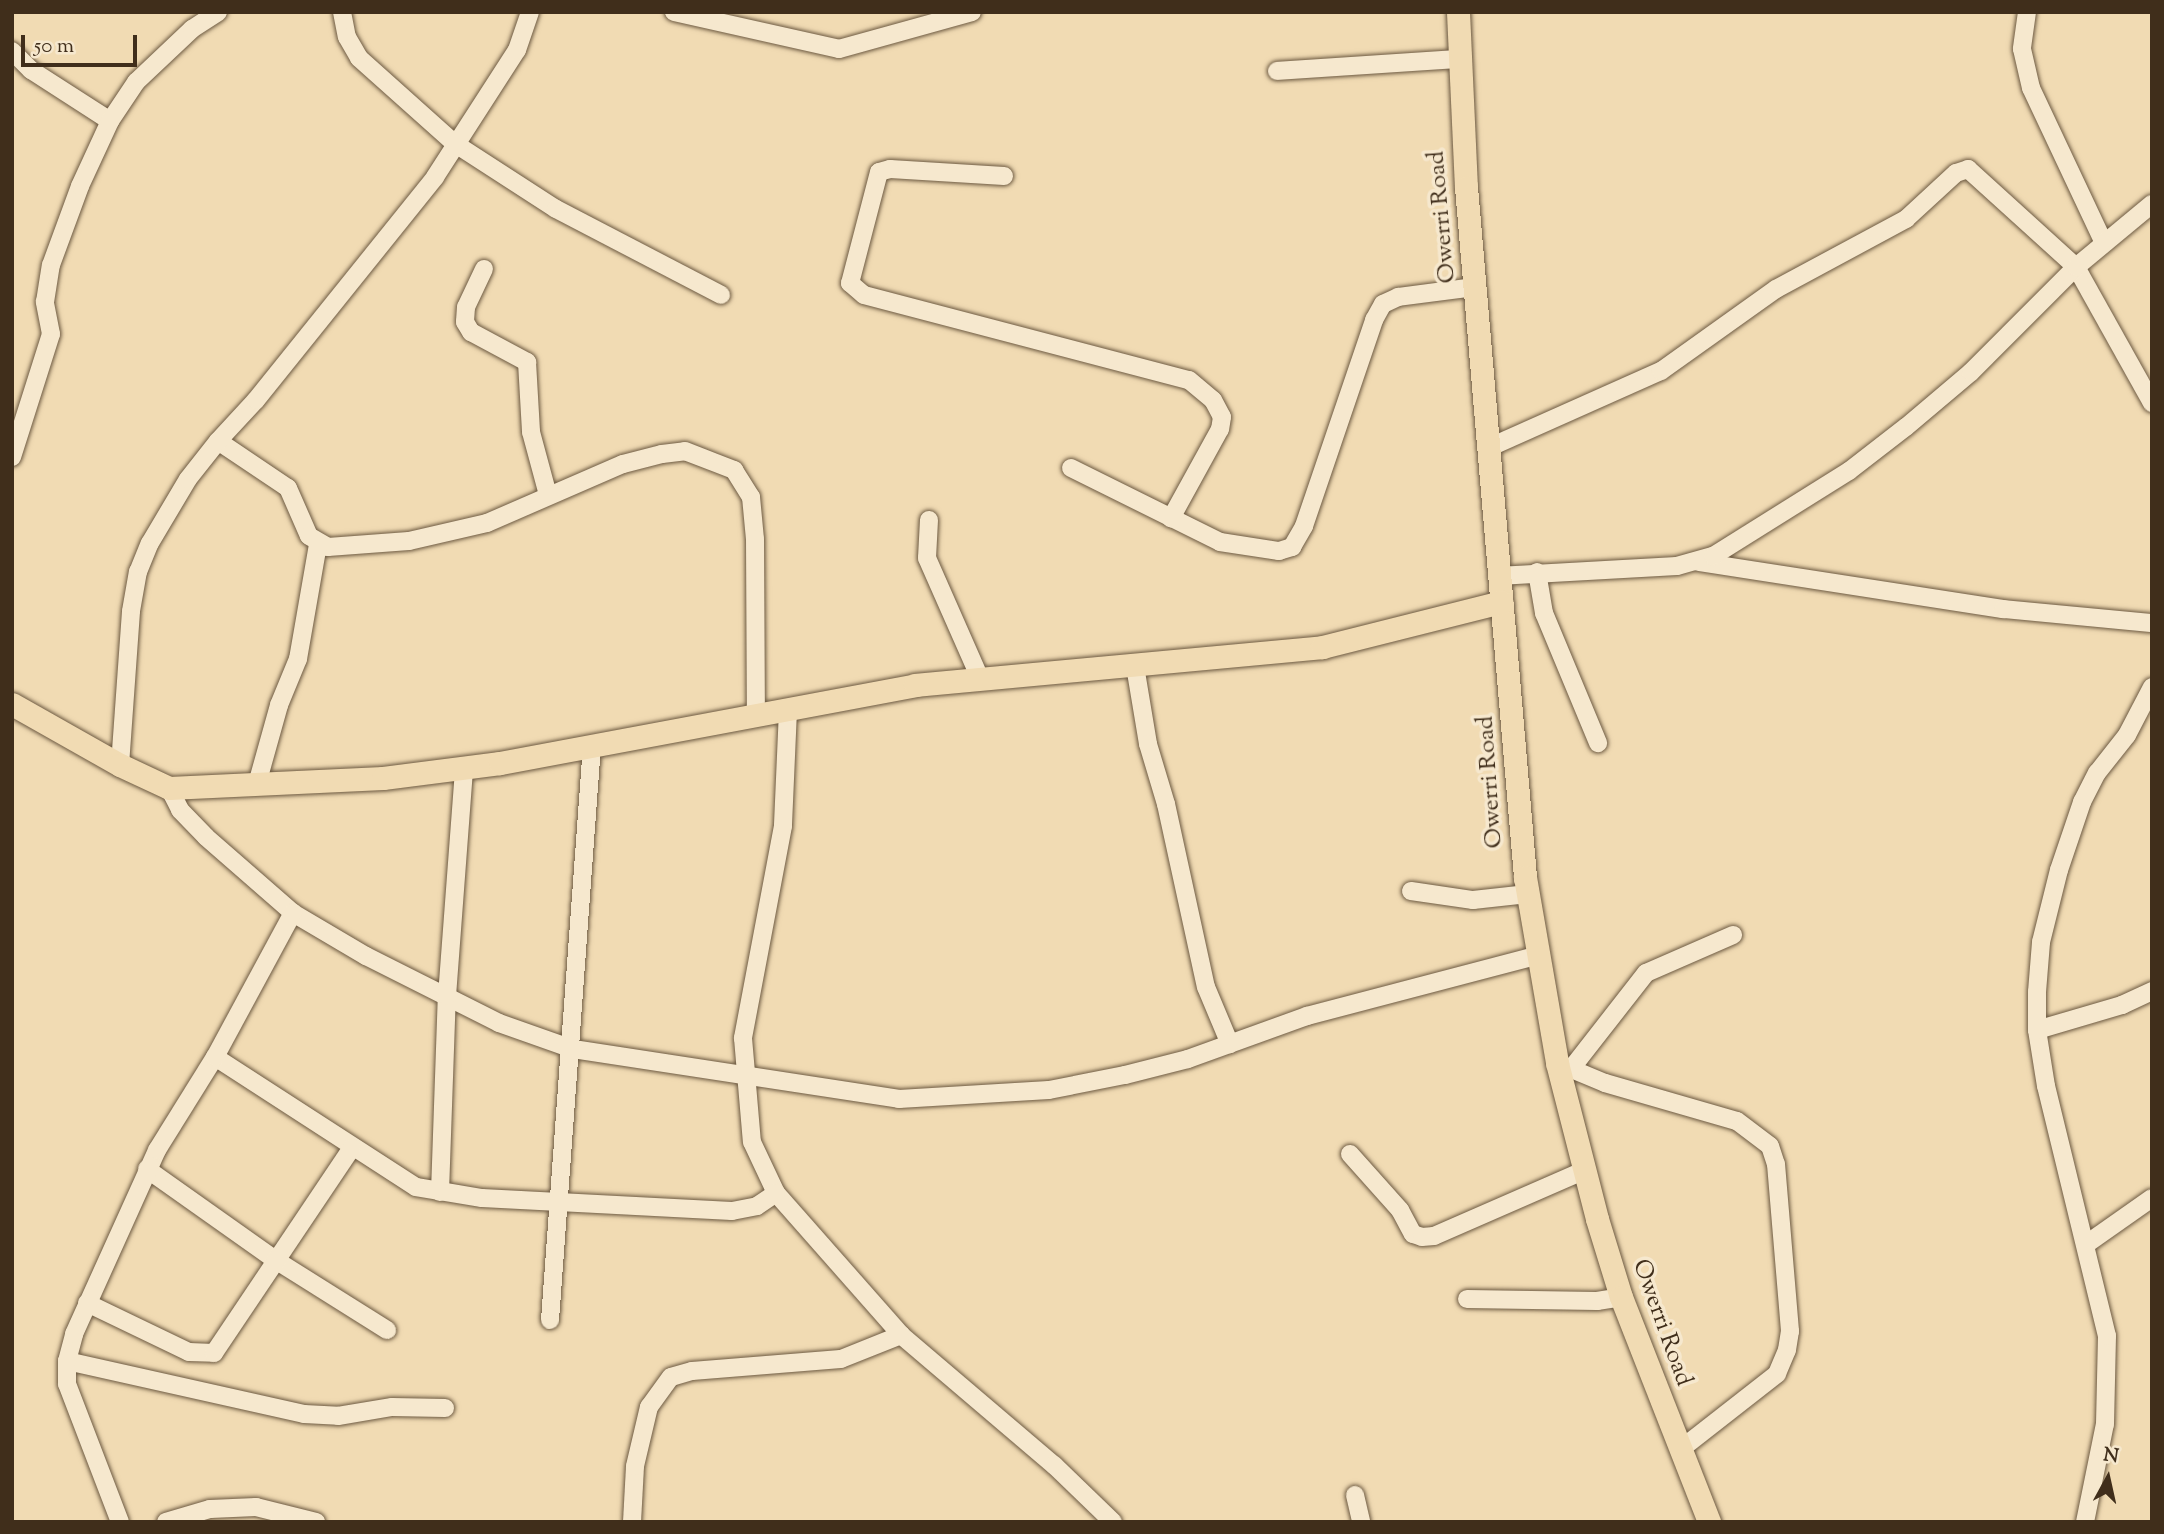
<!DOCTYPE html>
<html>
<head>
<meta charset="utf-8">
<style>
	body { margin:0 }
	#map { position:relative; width:2164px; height:1534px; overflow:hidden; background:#f1dbb3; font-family:"Sorts Mill Goudy",serif }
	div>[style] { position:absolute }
	.roads { filter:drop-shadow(0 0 2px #6c5941) drop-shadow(0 0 2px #6c5941) }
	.minor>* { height:18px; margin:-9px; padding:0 9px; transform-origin:9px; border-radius:9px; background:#f6e8ce }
	.major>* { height:23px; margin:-11.5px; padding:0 11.5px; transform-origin:11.5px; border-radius:11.5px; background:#f1dbb3 }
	span { translate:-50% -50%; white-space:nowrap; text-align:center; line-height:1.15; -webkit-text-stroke:7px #f6e8ce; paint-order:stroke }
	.street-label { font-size:24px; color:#402e1b }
	.frame { position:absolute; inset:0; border:14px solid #402e1b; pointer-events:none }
	.north { position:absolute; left:2073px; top:1443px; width:70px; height:70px; -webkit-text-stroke:5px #f6e8ce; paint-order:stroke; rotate:8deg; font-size:19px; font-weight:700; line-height:28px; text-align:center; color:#402e1b }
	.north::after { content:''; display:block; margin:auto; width:24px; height:32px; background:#402e1b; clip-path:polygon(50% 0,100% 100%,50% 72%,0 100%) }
	.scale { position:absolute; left:21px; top:35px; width:116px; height:32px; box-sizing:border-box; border:4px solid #402e1b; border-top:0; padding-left:9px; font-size:21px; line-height:24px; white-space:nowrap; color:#402e1b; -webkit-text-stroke:5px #f6e8ce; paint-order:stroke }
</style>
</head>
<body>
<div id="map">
	<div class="roads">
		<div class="minor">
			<i style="left:342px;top:12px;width:25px;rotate:79deg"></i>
			<i style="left:347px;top:37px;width:24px;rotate:60deg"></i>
			<i style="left:359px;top:58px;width:127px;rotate:41.8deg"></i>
			<i style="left:454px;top:143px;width:121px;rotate:32.9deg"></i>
			<i style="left:556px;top:209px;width:186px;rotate:27.5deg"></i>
			<i style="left:674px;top:12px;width:169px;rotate:12.6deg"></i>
			<i style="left:839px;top:49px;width:138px;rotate:-15.5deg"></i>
			<i style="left:2027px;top:12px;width:37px;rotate:98deg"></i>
			<i style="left:2022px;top:49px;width:40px;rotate:77deg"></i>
			<i style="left:2031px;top:88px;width:171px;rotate:64.8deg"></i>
			<i style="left:12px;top:51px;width:27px;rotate:45deg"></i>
			<i style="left:31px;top:70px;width:94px;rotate:32.8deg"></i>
			<i style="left:1277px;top:71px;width:183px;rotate:-3.8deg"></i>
			<i style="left:1004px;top:176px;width:114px;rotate:-176.5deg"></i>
			<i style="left:890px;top:169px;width:11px;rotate:165deg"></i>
			<i style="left:879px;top:172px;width:115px;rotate:104.6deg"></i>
			<i style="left:850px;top:283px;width:18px;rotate:41deg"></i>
			<i style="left:864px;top:295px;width:336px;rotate:14.7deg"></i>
			<i style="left:1189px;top:380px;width:31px;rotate:40deg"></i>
			<i style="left:1213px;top:400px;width:19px;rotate:62deg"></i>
			<i style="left:1222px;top:417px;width:12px;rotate:99deg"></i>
			<i style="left:1220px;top:429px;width:102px;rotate:118.8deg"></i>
			<i style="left:484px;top:269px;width:42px;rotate:115.3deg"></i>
			<i style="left:466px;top:307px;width:15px;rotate:94deg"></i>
			<i style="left:465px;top:322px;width:12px;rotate:59deg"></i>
			<i style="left:471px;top:332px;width:64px;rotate:28.2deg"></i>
			<i style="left:527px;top:362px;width:70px;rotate:86.7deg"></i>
			<i style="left:531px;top:432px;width:65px;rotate:74.9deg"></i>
			<i style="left:218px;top:441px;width:84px;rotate:33.9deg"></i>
			<i style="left:288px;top:488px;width:52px;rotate:66.4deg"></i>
			<i style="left:309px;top:536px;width:22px;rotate:30deg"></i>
			<i style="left:328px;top:547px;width:81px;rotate:-4.2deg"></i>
			<i style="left:409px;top:541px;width:80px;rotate:-13deg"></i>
			<i style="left:487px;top:523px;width:148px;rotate:-23.5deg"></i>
			<i style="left:623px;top:464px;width:40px;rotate:-14.4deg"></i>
			<i style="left:662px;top:454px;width:23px;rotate:-7deg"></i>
			<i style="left:685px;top:451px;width:53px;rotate:21.2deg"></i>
			<i style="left:734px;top:470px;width:32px;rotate:58deg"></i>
			<i style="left:751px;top:497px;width:42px;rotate:84.6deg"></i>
			<i style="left:755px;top:539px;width:176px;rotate:89.7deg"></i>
			<i style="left:1490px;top:447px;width:187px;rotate:-24deg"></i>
			<i style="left:1661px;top:371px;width:141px;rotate:-35.5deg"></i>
			<i style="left:1776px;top:289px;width:148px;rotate:-28.3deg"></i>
			<i style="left:1906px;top:219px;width:68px;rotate:-42.6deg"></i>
			<i style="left:1956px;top:173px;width:13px;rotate:-18deg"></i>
			<i style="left:1968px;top:169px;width:146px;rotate:42.2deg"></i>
			<i style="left:2076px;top:267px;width:156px;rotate:60.8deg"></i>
			<i style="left:12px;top:457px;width:129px;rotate:-72.4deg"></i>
			<i style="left:51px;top:334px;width:33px;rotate:-101deg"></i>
			<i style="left:45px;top:302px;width:37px;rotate:-81deg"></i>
			<i style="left:51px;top:265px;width:84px;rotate:-69.8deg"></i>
			<i style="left:80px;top:186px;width:72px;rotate:-65.2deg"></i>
			<i style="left:110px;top:121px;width:47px;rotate:-56.3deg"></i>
			<i style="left:136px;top:82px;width:77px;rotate:-43.4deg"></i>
			<i style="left:192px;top:29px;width:31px;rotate:-33deg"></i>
			<i style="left:1071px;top:468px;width:166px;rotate:26.4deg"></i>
			<i style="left:1220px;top:542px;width:60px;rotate:8.7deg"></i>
			<i style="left:1279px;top:551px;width:14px;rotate:-17deg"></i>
			<i style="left:1292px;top:547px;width:24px;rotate:-60deg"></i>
			<i style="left:1304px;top:526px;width:218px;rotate:-71.2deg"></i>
			<i style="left:1374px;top:320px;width:18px;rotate:-61deg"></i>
			<i style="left:1383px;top:304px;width:17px;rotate:-25deg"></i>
			<i style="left:1398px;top:297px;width:78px;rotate:-7.4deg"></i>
			<i style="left:929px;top:520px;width:38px;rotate:93deg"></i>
			<i style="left:927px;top:558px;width:129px;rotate:66.2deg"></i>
			<i style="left:1699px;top:562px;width:308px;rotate:8.8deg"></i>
			<i style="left:2003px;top:609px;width:150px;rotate:5.4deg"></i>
			<i style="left:1537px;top:572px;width:42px;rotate:80.3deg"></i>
			<i style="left:1544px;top:613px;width:141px;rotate:67.4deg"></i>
			<i style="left:1498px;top:576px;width:179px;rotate:-3.2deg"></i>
			<i style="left:1677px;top:566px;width:37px;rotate:-16deg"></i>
			<i style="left:1713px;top:556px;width:160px;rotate:-32deg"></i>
			<i style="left:1849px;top:471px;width:72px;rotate:-37.7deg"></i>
			<i style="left:1906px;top:427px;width:85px;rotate:-40.2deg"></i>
			<i style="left:1971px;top:372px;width:148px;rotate:-45deg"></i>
			<i style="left:2076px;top:267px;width:99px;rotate:-39.7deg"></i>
			<i style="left:1135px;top:666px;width:79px;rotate:80.5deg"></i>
			<i style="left:1148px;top:744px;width:63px;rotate:73.3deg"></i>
			<i style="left:1166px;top:804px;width:187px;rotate:77.7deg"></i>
			<i style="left:1206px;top:987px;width:62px;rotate:67.2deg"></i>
			<i style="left:788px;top:710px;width:116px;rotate:92.5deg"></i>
			<i style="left:783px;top:826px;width:216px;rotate:100.7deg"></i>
			<i style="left:743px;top:1038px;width:104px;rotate:85.1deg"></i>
			<i style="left:752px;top:1142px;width:56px;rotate:64.8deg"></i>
			<i style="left:776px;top:1193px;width:189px;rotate:48.6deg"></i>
			<i style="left:901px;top:1335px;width:201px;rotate:40.4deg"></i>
			<i style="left:1054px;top:1465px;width:82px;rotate:44deg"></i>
			<i style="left:120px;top:765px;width:154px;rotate:-85.9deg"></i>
			<i style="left:131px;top:611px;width:40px;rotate:-80deg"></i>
			<i style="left:138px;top:572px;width:31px;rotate:-68deg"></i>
			<i style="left:150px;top:543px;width:74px;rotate:-59.3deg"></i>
			<i style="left:188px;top:479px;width:48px;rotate:-51.7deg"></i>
			<i style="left:218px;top:441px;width:56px;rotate:-47.2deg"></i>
			<i style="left:256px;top:400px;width:286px;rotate:-51.2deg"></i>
			<i style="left:435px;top:177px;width:151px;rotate:-57.2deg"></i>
			<i style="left:517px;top:50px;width:40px;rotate:-71.1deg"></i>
			<i style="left:257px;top:784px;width:82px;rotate:-74.4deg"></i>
			<i style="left:279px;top:705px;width:50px;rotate:-67.6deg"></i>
			<i style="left:298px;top:659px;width:117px;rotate:-80.1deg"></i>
			<i style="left:169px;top:788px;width:25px;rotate:63deg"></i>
			<i style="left:180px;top:810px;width:37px;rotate:46deg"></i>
			<i style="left:206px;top:837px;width:116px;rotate:41.1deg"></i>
			<i style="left:293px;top:913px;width:85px;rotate:30.5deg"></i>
			<i style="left:366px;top:956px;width:149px;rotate:26.7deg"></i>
			<i style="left:499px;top:1023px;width:78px;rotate:19.4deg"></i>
			<i style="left:573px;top:1049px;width:330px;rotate:8.7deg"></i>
			<i style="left:899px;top:1099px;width:150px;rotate:-3.4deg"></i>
			<i style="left:1049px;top:1090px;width:77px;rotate:-11.2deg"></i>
			<i style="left:1125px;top:1075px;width:65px;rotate:-14.3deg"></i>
			<i style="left:1188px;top:1059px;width:127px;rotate:-19.9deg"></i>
			<i style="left:1307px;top:1016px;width:240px;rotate:-14.7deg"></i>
			<i style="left:1411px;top:891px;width:63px;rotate:8.3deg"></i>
			<i style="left:1473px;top:900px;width:55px;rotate:-6.2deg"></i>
			<i style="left:2037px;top:1030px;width:89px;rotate:-16.4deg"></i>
			<i style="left:2122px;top:1005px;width:33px;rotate:-25deg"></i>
			<i style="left:215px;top:1057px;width:239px;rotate:32.9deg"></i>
			<i style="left:416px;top:1187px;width:67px;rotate:9.5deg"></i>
			<i style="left:482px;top:1198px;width:250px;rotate:3deg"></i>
			<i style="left:732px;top:1211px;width:25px;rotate:-11deg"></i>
			<i style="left:757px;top:1206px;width:23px;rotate:-34deg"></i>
			<i style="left:1557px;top:1063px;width:52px;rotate:22.6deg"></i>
			<i style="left:1605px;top:1083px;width:137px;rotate:16.1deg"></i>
			<i style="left:1737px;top:1121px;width:41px;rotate:37.1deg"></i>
			<i style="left:1770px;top:1146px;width:19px;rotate:72deg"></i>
			<i style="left:1776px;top:1164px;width:168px;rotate:85.2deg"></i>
			<i style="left:1790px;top:1331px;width:19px;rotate:99deg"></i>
			<i style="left:1787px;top:1350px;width:26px;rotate:113deg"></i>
			<i style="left:1777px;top:1374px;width:122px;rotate:142deg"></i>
			<i style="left:1571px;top:1069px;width:122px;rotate:-52deg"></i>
			<i style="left:1646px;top:973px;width:95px;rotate:-23.6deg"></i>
			<i style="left:1350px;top:1154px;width:75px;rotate:48.2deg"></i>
			<i style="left:1400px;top:1210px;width:27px;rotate:62deg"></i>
			<i style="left:1413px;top:1234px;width:9px;rotate:18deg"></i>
			<i style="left:1422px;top:1237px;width:12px;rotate:-5deg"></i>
			<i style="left:1434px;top:1236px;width:165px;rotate:-23.6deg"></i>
			<i style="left:147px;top:1169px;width:159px;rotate:35.3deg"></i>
			<i style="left:277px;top:1261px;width:130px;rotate:32.1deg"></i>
			<i style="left:440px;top:1192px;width:196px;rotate:-88deg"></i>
			<i style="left:447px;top:996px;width:228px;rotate:-85.7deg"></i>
			<i style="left:2088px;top:1243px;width:78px;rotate:-35.1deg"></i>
			<i style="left:1467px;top:1299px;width:130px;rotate:0.9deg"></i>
			<i style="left:1597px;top:1301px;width:24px;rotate:-9deg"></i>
			<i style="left:87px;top:1303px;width:113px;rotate:25.7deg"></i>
			<i style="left:189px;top:1352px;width:25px;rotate:2deg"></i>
			<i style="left:214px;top:1353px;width:247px;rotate:-56.1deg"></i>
			<i style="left:550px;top:1320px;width:576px;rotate:-85.82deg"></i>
			<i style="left:67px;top:1361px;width:243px;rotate:12.6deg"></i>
			<i style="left:304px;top:1414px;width:34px;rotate:3deg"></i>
			<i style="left:338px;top:1416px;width:55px;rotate:-9.5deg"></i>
			<i style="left:392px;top:1407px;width:53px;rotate:1.1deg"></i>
			<i style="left:1355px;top:1495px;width:28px;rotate:77deg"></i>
			<i style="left:120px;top:1522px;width:148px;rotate:-111deg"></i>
			<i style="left:67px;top:1384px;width:23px;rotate:-90deg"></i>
			<i style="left:67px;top:1361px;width:28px;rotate:-75deg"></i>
			<i style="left:74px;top:1334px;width:202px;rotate:-65.7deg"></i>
			<i style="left:157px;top:1150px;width:110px;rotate:-58.1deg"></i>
			<i style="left:215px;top:1057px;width:164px;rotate:-61.6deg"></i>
			<i style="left:166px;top:1522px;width:46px;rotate:-16.5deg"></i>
			<i style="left:210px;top:1509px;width:46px;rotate:-2.5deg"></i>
			<i style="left:256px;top:1507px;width:62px;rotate:14deg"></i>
			<i style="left:632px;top:1522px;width:56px;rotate:-86.9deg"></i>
			<i style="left:635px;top:1466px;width:61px;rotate:-76.7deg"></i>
			<i style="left:649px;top:1407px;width:37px;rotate:-54deg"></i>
			<i style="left:671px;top:1377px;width:22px;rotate:-16deg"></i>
			<i style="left:692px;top:1371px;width:149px;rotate:-4.6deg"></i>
			<i style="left:841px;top:1359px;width:65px;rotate:-21.8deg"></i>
			<i style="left:2085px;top:1522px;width:100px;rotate:-78.5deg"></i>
			<i style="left:2105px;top:1424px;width:88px;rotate:-88.7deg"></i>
			<i style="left:2107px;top:1336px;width:257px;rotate:-103.7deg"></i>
			<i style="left:2046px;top:1086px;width:57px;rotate:-99.1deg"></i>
			<i style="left:2037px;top:1030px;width:38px;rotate:-90deg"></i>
			<i style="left:2037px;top:992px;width:50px;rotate:-85.4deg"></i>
			<i style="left:2041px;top:942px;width:74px;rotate:-76deg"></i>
			<i style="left:2059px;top:870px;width:72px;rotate:-71.3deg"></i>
			<i style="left:2082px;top:802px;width:33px;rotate:-63deg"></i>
			<i style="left:2097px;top:773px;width:48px;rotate:-51.7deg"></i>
			<i style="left:2127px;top:735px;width:54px;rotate:-62.5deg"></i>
		</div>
		<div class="major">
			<i style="left:1458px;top:12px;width:175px;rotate:87.4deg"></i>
			<i style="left:1466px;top:187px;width:693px;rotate:85.11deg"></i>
			<i style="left:1525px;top:877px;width:189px;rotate:80.2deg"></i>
			<i style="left:1557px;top:1063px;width:161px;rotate:75.6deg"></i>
			<i style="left:1597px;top:1219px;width:82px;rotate:72.9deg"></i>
			<i style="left:1621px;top:1297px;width:242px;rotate:68.6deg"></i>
			<i style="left:12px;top:704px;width:124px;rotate:29.5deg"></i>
			<i style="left:120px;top:765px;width:54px;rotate:25.1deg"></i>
			<i style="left:169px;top:788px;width:214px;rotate:-2.7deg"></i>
			<i style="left:383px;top:778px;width:118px;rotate:-7.3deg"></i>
			<i style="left:500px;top:763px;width:422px;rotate:-10.6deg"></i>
			<i style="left:915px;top:685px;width:409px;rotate:-5.3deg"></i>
			<i style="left:1322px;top:647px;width:185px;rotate:-14.1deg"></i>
		</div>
	</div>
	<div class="street-label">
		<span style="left:1443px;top:217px;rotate:-95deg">Owerri Road</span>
		<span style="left:1491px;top:782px;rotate:-94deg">Owerri Road</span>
		<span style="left:1661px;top:1323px;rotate:70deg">Owerri Road</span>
	</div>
	<div class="frame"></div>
	<div class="north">N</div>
	<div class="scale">50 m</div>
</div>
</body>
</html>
